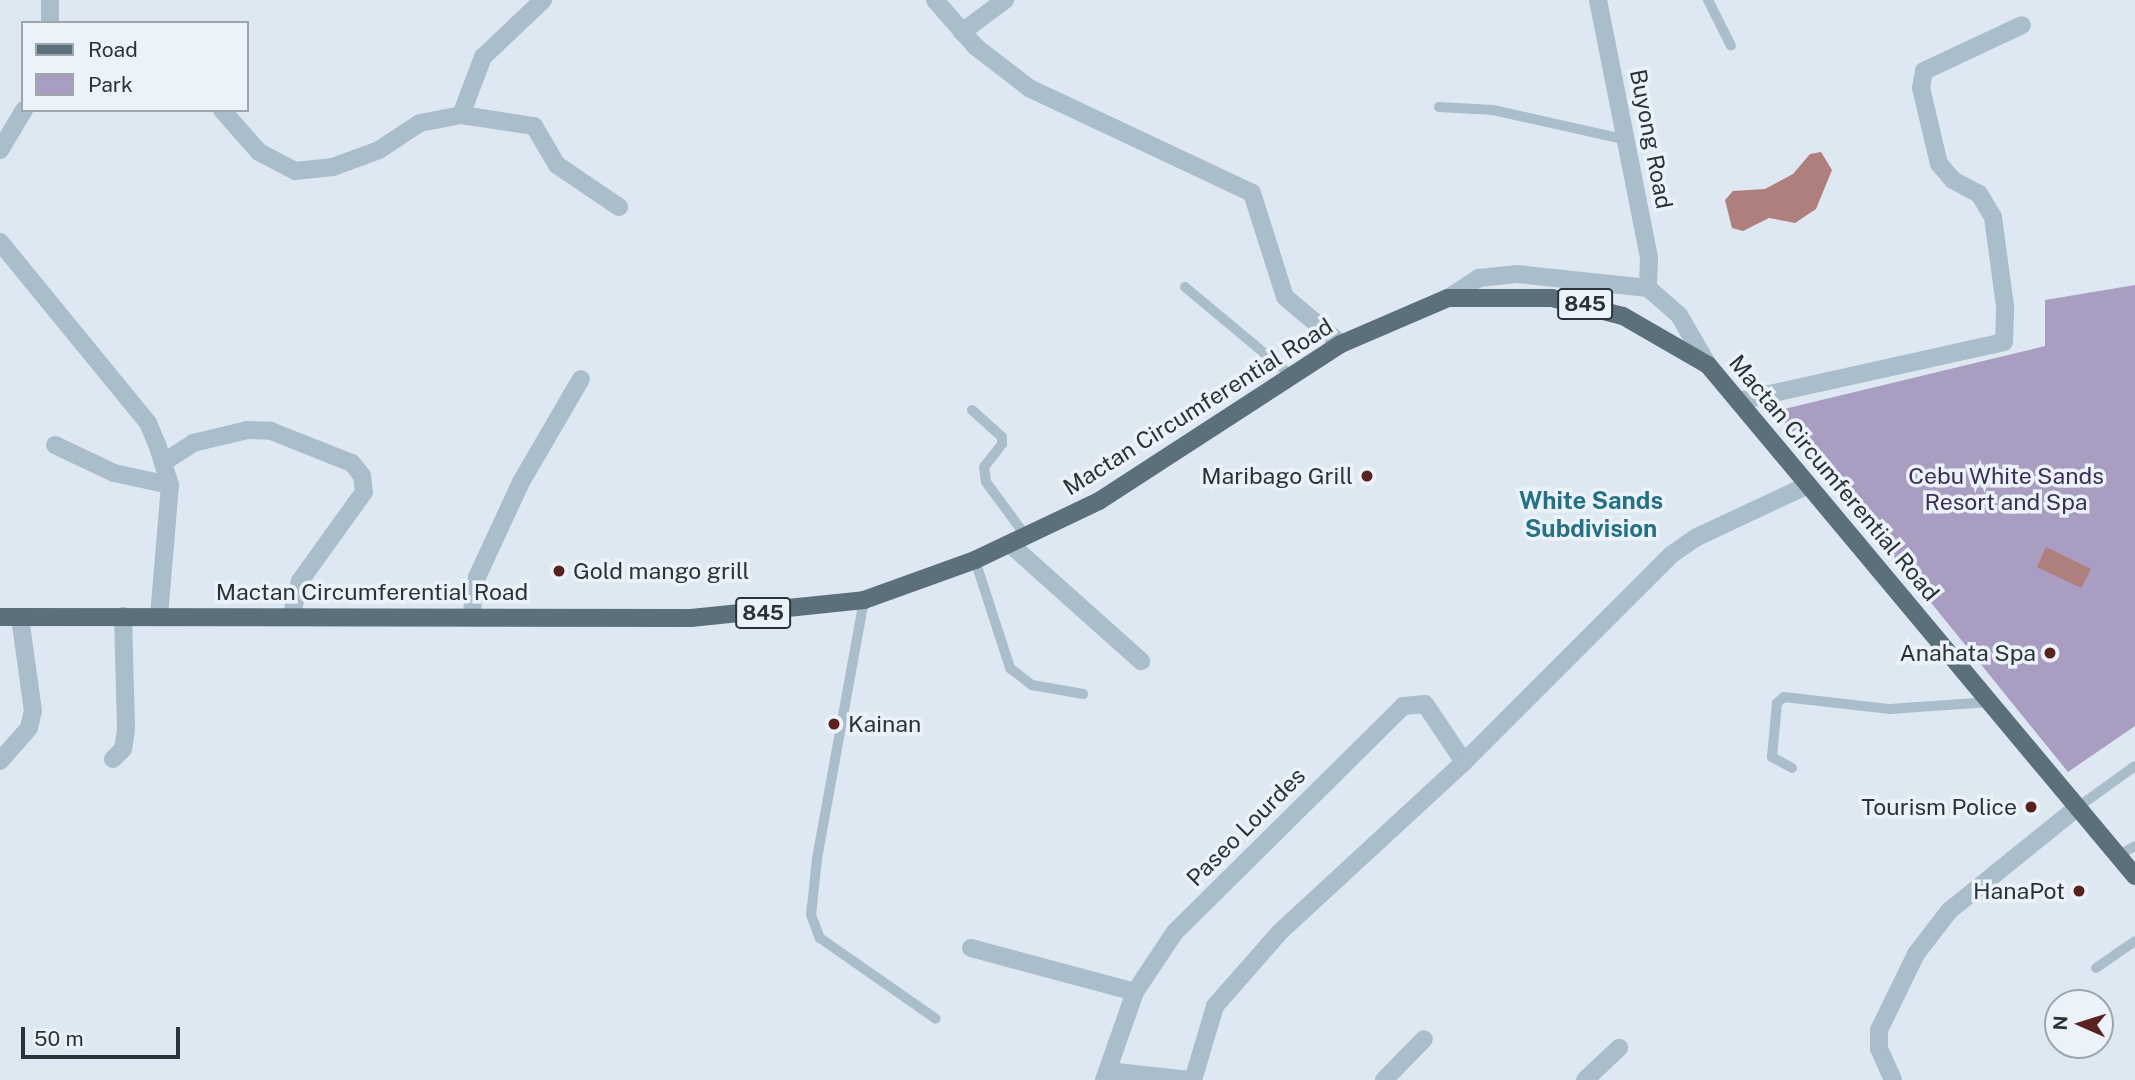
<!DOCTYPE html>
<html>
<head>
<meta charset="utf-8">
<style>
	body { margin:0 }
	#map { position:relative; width:2135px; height:1080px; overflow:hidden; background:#dee8f2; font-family:"Public Sans",sans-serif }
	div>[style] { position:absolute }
	.green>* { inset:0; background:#a99ec1 }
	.water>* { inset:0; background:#af7f7e }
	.service>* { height:10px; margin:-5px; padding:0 5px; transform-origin:5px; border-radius:5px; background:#aabdcb }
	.minor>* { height:18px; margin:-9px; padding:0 9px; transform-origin:9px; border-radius:9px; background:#aabdcb }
	.tertiary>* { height:18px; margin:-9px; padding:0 9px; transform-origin:9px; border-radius:9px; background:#aabdcb }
	.primary>* { height:18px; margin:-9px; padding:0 9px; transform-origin:9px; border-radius:9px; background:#5b707a }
	.dots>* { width:19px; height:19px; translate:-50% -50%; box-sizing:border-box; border:4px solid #ebf2fa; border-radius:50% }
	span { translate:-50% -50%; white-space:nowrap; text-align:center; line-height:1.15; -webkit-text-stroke:7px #ebf2fa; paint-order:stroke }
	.shield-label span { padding:2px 5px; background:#ebf2fa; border:2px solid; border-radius:5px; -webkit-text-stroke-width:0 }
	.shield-label { font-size:21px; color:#2a3438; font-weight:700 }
	.street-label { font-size:23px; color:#2a3438 }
	.poi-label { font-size:23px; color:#2a3438 }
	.right { translate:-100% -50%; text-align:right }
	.left { translate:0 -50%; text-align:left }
	.park-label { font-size:23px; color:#3c2e56 }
	.neighbourhood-label { font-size:24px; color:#247186; font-weight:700 }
	.legend { position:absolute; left:21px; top:21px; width:228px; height:91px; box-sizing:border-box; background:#ebf2fa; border:2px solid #9ea6ac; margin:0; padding:9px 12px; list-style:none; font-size:21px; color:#2a3438 }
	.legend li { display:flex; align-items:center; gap:14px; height:35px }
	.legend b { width:35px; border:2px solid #9ea6ac }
	.north { position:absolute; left:2044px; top:989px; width:70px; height:70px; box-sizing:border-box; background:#ebf2fa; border:2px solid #9ea6ac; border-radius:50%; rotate:273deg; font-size:19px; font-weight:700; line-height:28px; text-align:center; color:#2a3438 }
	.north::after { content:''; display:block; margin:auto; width:24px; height:32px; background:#59221f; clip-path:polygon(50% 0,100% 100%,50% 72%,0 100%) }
	.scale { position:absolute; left:21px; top:1027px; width:159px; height:32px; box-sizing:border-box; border:4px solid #2a3438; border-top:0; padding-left:9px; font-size:21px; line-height:24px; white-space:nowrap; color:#2a3438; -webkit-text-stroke:5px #ebf2fa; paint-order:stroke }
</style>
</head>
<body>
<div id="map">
	<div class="green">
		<i style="clip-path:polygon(2135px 285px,2135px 726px,2068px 772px,1776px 411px,2045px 346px,2045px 300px)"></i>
	</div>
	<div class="water">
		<i style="clip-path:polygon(1821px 152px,1832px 170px,1816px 209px,1795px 223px,1769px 218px,1743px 231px,1732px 228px,1725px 200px,1733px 191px,1765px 189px,1793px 174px,1810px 154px)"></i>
		<i style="clip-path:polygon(2046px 547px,2091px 569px,2081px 588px,2037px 567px)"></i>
	</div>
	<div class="service">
		<i style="left:1708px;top:0;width:51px;rotate:63.4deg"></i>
		<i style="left:1439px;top:107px;width:54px;rotate:3.2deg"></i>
		<i style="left:1493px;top:110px;width:137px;rotate:12.6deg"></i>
		<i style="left:1185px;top:287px;width:141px;rotate:39.8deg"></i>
		<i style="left:972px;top:410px;width:40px;rotate:42deg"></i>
		<i style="left:1002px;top:437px;width:7px;rotate:90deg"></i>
		<i style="left:1002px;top:444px;width:29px;rotate:128deg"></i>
		<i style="left:984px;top:467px;width:15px;rotate:82deg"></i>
		<i style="left:986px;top:482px;width:67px;rotate:53.5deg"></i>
		<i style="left:975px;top:560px;width:114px;rotate:72deg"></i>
		<i style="left:1010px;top:668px;width:28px;rotate:38deg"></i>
		<i style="left:1032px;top:685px;width:52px;rotate:10deg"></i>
		<i style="left:864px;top:600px;width:263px;rotate:100.3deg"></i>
		<i style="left:817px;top:859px;width:56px;rotate:96.1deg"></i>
		<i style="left:811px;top:915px;width:25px;rotate:69deg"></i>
		<i style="left:820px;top:938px;width:141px;rotate:34.9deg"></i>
		<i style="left:1792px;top:768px;width:23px;rotate:-151deg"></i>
		<i style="left:1772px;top:757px;width:54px;rotate:-84.7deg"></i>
		<i style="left:1777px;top:703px;width:9px;rotate:-41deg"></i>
		<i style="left:1784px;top:697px;width:107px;rotate:6.5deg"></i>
		<i style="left:1890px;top:709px;width:100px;rotate:-4deg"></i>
		<i style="left:2078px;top:807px;width:70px;rotate:-35.7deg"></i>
		<i style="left:2119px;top:855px;width:18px;rotate:-29deg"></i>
		<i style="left:2096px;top:968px;width:47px;rotate:-34.7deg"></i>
	</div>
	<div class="minor">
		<i style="left:935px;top:0;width:62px;rotate:48.9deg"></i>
		<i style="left:976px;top:47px;width:67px;rotate:37.7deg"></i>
		<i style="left:1029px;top:88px;width:246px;rotate:25.2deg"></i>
		<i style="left:1252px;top:193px;width:109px;rotate:72.4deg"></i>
		<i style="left:1285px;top:297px;width:73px;rotate:40deg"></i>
		<i style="left:50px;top:23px;width:23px;rotate:-90deg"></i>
		<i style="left:962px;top:32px;width:54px;rotate:-36.7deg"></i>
		<i style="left:222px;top:110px;width:56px;rotate:48.6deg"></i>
		<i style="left:259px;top:152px;width:41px;rotate:27.8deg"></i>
		<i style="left:295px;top:171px;width:38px;rotate:-6deg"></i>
		<i style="left:333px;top:167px;width:49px;rotate:-20.3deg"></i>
		<i style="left:379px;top:150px;width:49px;rotate:-33.4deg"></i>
		<i style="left:420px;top:123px;width:42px;rotate:-11deg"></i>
		<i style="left:461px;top:115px;width:74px;rotate:8.6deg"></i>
		<i style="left:534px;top:126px;width:45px;rotate:59.5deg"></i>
		<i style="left:557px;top:165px;width:75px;rotate:34.1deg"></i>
		<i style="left:461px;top:115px;width:62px;rotate:-69.2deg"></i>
		<i style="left:483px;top:57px;width:83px;rotate:-43.5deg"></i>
		<i style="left:0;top:150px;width:47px;rotate:-59deg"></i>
		<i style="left:0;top:242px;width:234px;rotate:50.7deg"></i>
		<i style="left:148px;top:423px;width:23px;rotate:67deg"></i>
		<i style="left:157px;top:444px;width:43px;rotate:72.4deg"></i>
		<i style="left:170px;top:485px;width:131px;rotate:94.8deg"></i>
		<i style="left:1738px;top:401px;width:272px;rotate:-12.5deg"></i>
		<i style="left:2004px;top:342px;width:36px;rotate:-88deg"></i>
		<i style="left:2005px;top:306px;width:90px;rotate:-97.7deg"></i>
		<i style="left:1993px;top:217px;width:27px;rotate:-121deg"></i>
		<i style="left:1979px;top:194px;width:30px;rotate:-152deg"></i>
		<i style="left:1953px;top:180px;width:21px;rotate:-131deg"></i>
		<i style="left:1939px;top:164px;width:78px;rotate:-103.3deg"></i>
		<i style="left:1921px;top:88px;width:17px;rotate:-80deg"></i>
		<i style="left:1924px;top:71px;width:108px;rotate:-25.1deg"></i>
		<i style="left:55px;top:445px;width:65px;rotate:25.4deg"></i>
		<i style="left:114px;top:473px;width:57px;rotate:12.1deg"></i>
		<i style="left:164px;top:462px;width:35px;rotate:-33deg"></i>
		<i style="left:193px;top:443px;width:56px;rotate:-13.5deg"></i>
		<i style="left:247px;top:430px;width:24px;rotate:2deg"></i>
		<i style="left:271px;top:431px;width:87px;rotate:21.6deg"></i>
		<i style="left:352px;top:463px;width:16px;rotate:52deg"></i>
		<i style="left:362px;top:476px;width:16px;rotate:83deg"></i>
		<i style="left:364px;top:492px;width:110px;rotate:125.7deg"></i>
		<i style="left:300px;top:581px;width:36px;rotate:104deg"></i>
		<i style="left:1010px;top:544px;width:176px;rotate:41.8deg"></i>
		<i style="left:471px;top:617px;width:40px;rotate:-81.5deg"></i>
		<i style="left:477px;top:577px;width:105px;rotate:-65.1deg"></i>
		<i style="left:521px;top:482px;width:119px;rotate:-59.8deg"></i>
		<i style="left:113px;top:759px;width:14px;rotate:-45deg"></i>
		<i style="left:123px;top:749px;width:20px;rotate:-81deg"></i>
		<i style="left:126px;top:729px;width:113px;rotate:-91.5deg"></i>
		<i style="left:0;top:761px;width:44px;rotate:-48.7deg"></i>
		<i style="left:29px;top:728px;width:17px;rotate:-77deg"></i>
		<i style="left:33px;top:711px;width:95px;rotate:-97.9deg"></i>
		<i style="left:971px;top:948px;width:170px;rotate:15deg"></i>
		<i style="left:1108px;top:1071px;width:82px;rotate:6.3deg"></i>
		<i style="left:1104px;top:1080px;width:93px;rotate:-70.6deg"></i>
		<i style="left:1135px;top:992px;width:72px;rotate:-56.3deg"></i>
		<i style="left:1175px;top:932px;width:321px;rotate:-44.7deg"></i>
		<i style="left:1403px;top:706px;width:22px;rotate:-5deg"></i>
		<i style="left:1425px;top:704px;width:70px;rotate:56.1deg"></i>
		<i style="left:1193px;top:1080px;width:77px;rotate:-73.4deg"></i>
		<i style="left:1215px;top:1006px;width:100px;rotate:-48.7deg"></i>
		<i style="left:1281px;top:931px;width:249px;rotate:-42.7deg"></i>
		<i style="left:1464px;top:762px;width:293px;rotate:-45deg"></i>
		<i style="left:1671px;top:555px;width:29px;rotate:-35deg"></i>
		<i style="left:1695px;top:538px;width:125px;rotate:-25.1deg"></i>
		<i style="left:1384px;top:1080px;width:57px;rotate:-45.7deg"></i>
		<i style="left:1585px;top:1080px;width:47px;rotate:-43.3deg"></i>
		<i style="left:1893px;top:1080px;width:34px;rotate:-114deg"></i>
		<i style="left:1879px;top:1049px;width:19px;rotate:-90deg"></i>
		<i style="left:1879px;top:1030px;width:85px;rotate:-64deg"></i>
		<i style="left:1916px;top:954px;width:54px;rotate:-52.5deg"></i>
		<i style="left:1949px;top:911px;width:166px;rotate:-38.9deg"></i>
	</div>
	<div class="tertiary">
		<i style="left:1598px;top:0;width:262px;rotate:78.8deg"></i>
		<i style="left:1649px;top:257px;width:31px;rotate:92deg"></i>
		<i style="left:1448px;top:298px;width:37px;rotate:-33deg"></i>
		<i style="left:1479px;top:278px;width:38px;rotate:-6deg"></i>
		<i style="left:1517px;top:274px;width:132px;rotate:6.1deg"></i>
		<i style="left:1648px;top:288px;width:41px;rotate:41.1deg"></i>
		<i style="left:1679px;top:315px;width:58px;rotate:59.9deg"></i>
	</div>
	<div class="primary">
		<i style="left:0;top:617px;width:691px;rotate:0.08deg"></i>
		<i style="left:691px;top:618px;width:174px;rotate:-5.9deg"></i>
		<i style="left:864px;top:600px;width:118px;rotate:-19.8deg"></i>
		<i style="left:975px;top:560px;width:137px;rotate:-25.4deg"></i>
		<i style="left:1099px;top:501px;width:288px;rotate:-33deg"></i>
		<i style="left:1341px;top:344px;width:116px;rotate:-23.3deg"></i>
		<i style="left:1448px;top:298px;width:104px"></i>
		<i style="left:1552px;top:298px;width:73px;rotate:14.2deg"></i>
		<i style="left:1623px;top:316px;width:98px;rotate:30deg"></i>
		<i style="left:1708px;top:365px;width:666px;rotate:50.12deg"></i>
	</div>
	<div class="dots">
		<i style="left:1367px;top:476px;background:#59221f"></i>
		<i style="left:559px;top:571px;background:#59221f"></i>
		<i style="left:2050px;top:653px;background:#59221f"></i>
		<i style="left:834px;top:724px;background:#59221f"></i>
		<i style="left:2031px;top:807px;background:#59221f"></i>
		<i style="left:2079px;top:891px;background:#59221f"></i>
	</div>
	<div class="shield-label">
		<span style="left:1585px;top:304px">845</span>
		<span style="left:763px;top:613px">845</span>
	</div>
	<div class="street-label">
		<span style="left:1651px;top:139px;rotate:79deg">Buyong Road</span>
		<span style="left:1198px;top:407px;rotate:-32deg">Mactan Circumferential Road</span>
		<span style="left:1834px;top:478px;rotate:50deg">Mactan Circumferential Road</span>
		<span style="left:372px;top:592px">Mactan Circumferential Road</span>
		<span style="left:1246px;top:827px;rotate:-45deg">Paseo Lourdes</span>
	</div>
	<div class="poi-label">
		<span class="right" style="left:1353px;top:476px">Maribago Grill</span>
		<span class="left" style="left:573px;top:571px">Gold mango grill</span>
		<span class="right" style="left:2036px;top:653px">Anahata Spa</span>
		<span class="left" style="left:848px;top:724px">Kainan</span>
		<span class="right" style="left:2017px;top:807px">Tourism Police</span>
		<span class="right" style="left:2065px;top:891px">HanaPot</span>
	</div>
	<div class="park-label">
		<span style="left:2006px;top:489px">Cebu White Sands<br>Resort and Spa</span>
	</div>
	<div class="neighbourhood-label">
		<span style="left:1591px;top:515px">White Sands<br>Subdivision</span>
	</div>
	<ul class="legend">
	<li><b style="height:9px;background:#5b707a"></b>Road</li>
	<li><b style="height:19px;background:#a99ec1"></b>Park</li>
	</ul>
	<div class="north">N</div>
	<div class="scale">50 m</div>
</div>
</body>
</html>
